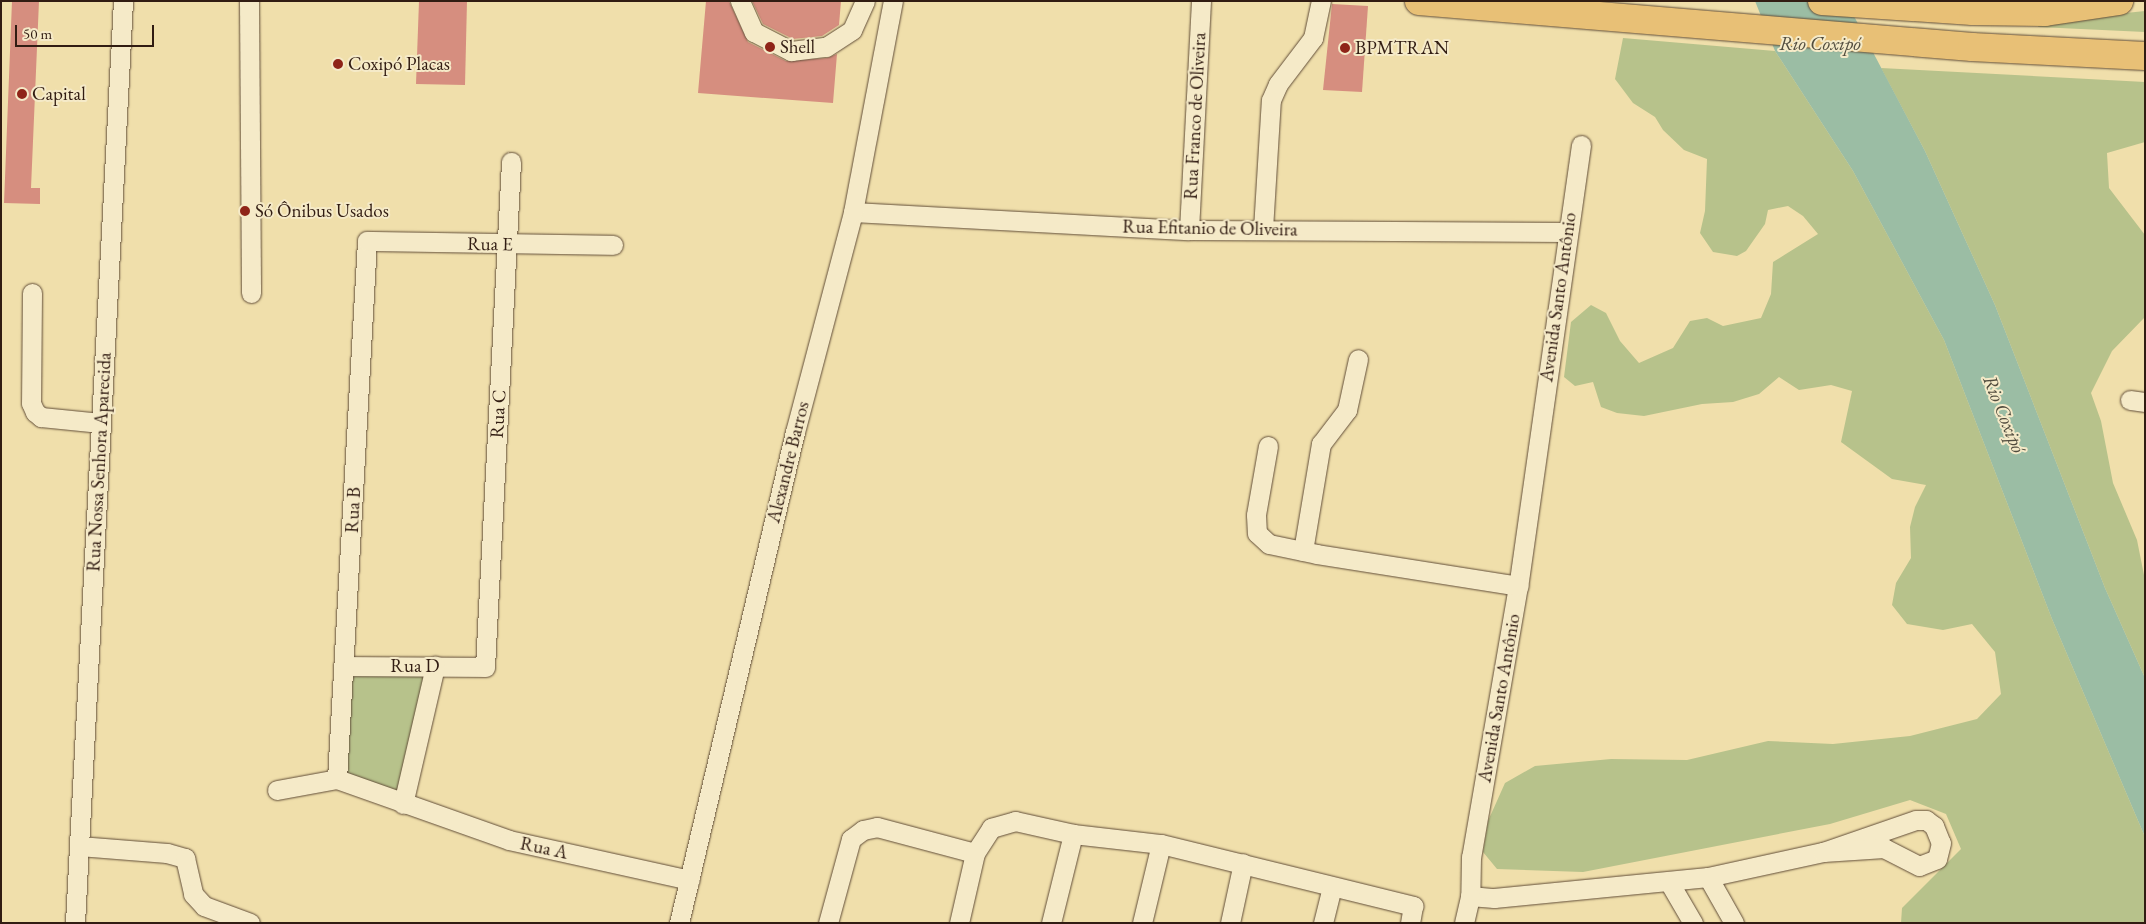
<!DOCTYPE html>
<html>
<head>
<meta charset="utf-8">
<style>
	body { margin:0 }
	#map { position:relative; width:2146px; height:924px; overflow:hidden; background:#f0dfab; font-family:"EB Garamond",serif }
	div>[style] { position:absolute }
	.green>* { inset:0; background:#b7c28b }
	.water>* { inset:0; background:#9bbda4 }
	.building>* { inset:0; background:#d68e7f }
	.roads { filter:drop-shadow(0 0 1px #614d38) drop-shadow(0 0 1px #614d38) }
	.minor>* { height:19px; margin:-9.5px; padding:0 9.5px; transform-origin:9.5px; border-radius:9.5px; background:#f5eac8 }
	.highway>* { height:28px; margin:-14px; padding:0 14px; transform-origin:14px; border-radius:14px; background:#e8c076 }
	.dots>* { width:14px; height:14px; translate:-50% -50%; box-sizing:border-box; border:2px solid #f5eac8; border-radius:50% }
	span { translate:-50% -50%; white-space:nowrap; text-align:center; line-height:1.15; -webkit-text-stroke:4px #f5eac8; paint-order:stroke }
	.poi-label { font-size:19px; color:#311c12 }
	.left { translate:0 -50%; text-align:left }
	.street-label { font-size:19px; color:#311c12 }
	.water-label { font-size:20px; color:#514c3e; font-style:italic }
	.frame { position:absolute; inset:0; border:2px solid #311c12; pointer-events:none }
	.scale { position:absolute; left:15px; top:25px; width:139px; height:22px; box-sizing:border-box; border:2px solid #311c12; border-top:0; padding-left:6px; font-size:15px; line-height:18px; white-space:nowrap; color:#311c12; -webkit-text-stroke:4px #f5eac8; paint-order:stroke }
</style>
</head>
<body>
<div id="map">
	<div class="green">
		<i style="clip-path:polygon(2145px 11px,2145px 32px,2038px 27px,2040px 22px)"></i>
		<i style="clip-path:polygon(1623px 38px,1775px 51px,1853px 171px,1944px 340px,2052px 619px,2145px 837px,2145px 923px,1901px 923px,1902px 908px,1961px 849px,1946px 814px,1910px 800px,1830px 824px,1583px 872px,1497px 869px,1483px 852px,1488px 821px,1505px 783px,1535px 766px,1611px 759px,1687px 760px,1768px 741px,1833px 744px,1910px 736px,1977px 719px,2001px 694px,1995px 652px,1972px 624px,1943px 630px,1907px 624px,1892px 605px,1896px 583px,1911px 558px,1910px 527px,1915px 507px,1926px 485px,1892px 479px,1841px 442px,1852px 391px,1831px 385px,1799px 390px,1779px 377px,1759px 394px,1733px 402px,1702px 404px,1644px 416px,1617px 413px,1601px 407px,1593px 382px,1575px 386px,1564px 377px,1571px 322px,1591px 305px,1606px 313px,1620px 341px,1639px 363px,1673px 348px,1690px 321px,1707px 318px,1723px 326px,1761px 318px,1771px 294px,1773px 262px,1818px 234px,1803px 216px,1788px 206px,1768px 210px,1765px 224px,1746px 251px,1737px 256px,1713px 252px,1700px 233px,1705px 211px,1707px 159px,1684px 150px,1663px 130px,1655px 117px,1633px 103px,1615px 79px)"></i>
		<i style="clip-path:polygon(1881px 68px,2145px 82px,2145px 142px,2107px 153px,2109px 188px,2145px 235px,2145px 317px,2112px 351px,2091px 393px,2101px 421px,2113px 483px,2137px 540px,2145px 580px,2145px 678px,2105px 588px,1995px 305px,1925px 151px)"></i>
		<i style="clip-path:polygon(430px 671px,401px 797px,342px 777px,353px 672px)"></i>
	</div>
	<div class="water">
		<i style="clip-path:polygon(1755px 1px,1846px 1px,1925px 151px,1995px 305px,2105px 588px,2145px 678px,2145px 837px,2052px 619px,1944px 340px,1853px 171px,1775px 51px)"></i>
	</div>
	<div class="building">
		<i style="clip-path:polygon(12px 1px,39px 1px,31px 188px,40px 188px,40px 204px,4px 203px)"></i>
		<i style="clip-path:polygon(419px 1px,467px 1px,465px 85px,416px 84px)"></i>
		<i style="clip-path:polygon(706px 1px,729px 1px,748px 42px,786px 61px,827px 58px,837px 54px,833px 103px,698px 93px)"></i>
		<i style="clip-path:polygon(752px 1px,841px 1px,839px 25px,822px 36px,793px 39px,763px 24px)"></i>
		<i style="clip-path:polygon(1332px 4px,1368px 6px,1362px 92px,1323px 90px)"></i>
	</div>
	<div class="roads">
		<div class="minor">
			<i style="left:249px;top:1px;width:292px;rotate:89.6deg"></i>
			<i style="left:740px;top:1px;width:34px;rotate:66deg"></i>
			<i style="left:754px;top:32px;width:42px;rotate:27.2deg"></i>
			<i style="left:791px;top:51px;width:35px;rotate:-7deg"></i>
			<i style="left:826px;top:47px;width:31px;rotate:-33deg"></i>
			<i style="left:852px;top:30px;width:32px;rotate:-66deg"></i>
			<i style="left:1581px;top:145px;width:445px;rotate:98.1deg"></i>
			<i style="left:1518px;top:586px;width:275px;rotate:99.8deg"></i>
			<i style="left:1471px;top:857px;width:39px;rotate:91deg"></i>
			<i style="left:1470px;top:896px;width:24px;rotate:5deg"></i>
			<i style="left:1494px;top:898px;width:215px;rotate:-5.6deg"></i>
			<i style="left:1708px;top:877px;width:118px;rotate:-12.3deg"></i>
			<i style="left:1823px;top:852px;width:98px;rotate:-19deg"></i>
			<i style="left:1916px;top:820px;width:10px"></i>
			<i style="left:1926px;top:820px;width:10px;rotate:37deg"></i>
			<i style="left:1934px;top:826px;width:18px;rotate:68deg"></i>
			<i style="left:1941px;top:843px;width:16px;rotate:104deg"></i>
			<i style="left:1937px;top:859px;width:19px;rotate:159deg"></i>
			<i style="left:1919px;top:866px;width:39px;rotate:-153deg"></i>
			<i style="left:1884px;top:848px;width:61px;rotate:176.2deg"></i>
			<i style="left:853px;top:212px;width:336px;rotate:3.1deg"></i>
			<i style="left:1189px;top:230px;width:378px;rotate:0.3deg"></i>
			<i style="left:1263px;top:229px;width:129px;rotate:-86.5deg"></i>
			<i style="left:1271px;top:100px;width:17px;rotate:-66deg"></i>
			<i style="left:1278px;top:84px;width:58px;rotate:-52.7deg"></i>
			<i style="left:1313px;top:38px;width:38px;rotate:-78deg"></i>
			<i style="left:1189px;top:230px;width:229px;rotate:-87deg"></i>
			<i style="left:32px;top:293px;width:110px;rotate:90.5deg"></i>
			<i style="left:31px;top:403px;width:10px;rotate:66deg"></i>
			<i style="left:35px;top:412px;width:8px;rotate:40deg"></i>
			<i style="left:41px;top:417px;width:60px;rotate:5.7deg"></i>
			<i style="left:2130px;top:400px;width:15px;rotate:8deg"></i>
			<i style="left:1268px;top:446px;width:70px;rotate:99.9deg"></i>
			<i style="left:1256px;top:515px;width:18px;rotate:87deg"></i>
			<i style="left:1257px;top:533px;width:16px;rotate:43deg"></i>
			<i style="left:1269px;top:544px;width:49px;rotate:11.8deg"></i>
			<i style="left:1317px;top:554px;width:204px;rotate:9deg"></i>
			<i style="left:1303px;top:551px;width:109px;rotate:-80.5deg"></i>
			<i style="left:1321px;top:444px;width:43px;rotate:-52.6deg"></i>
			<i style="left:1347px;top:410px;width:52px;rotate:-77.8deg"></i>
			<i style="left:345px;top:666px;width:140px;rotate:0.4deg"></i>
			<i style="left:485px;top:667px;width:506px;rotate:-87.05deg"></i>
			<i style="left:337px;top:779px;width:539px;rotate:-86.81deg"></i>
			<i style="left:367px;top:241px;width:246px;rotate:0.9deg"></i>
			<i style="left:277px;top:790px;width:61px;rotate:-10.4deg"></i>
			<i style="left:337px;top:779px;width:182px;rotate:19.5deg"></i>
			<i style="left:509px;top:840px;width:185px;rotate:12.5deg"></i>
			<i style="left:403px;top:804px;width:142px;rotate:-76.9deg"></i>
			<i style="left:79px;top:846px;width:88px;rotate:4.5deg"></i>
			<i style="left:167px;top:853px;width:19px;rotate:16deg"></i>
			<i style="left:185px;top:858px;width:37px;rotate:77deg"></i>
			<i style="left:193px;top:894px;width:16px;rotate:47deg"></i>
			<i style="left:204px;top:906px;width:49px;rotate:20.3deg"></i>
			<i style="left:1708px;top:877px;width:53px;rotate:60.5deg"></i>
			<i style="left:1669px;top:882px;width:48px;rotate:59.7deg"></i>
			<i style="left:75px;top:923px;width:923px;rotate:-87.02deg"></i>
			<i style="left:679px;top:923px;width:505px;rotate:-76.71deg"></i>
			<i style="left:795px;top:432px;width:228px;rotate:-75.2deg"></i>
			<i style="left:853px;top:212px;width:215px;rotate:-79.3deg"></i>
			<i style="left:828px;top:923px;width:87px;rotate:-74.7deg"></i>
			<i style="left:851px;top:839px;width:15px;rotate:-37deg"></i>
			<i style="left:863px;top:830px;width:14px;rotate:-12deg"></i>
			<i style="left:877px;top:827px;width:101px;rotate:14.9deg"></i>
			<i style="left:959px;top:923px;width:72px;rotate:-77.1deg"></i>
			<i style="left:975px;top:853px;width:30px;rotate:-57deg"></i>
			<i style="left:991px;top:828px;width:25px;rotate:-16deg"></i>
			<i style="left:1015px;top:821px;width:59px;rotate:12.6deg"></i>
			<i style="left:1073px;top:834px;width:89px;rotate:6.5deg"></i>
			<i style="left:1161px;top:844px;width:260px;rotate:13.8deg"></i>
			<i style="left:1413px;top:906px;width:17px;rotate:100deg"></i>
			<i style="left:1051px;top:923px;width:92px;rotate:-76.1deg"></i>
			<i style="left:1142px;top:923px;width:81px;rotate:-76.5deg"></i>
			<i style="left:1230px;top:923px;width:61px;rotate:-77.8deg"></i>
			<i style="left:1323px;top:923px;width:36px;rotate:-76deg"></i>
			<i style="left:1464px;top:923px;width:28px;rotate:-77deg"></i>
		</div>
		<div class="highway">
			<i style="left:1419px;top:1px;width:555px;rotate:4.76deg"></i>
			<i style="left:1972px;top:47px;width:173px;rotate:3deg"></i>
			<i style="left:1822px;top:1px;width:151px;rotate:3.8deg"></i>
			<i style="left:1973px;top:11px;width:72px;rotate:0.8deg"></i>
			<i style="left:2045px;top:12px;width:75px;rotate:-8.5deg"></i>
		</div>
	</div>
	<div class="dots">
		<i style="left:770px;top:47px;background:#8f2418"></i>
		<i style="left:1345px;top:48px;background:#8f2418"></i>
		<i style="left:338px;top:64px;background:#8f2418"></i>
		<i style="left:22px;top:94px;background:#8f2418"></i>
		<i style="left:245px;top:211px;background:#8f2418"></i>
	</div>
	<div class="poi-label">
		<span class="left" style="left:780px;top:47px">Shell</span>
		<span class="left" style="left:1355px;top:48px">BPMTRAN</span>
		<span class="left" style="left:348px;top:64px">Coxipó Placas</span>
		<span class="left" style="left:32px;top:94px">Capital</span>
		<span class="left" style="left:255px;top:211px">Só Ônibus Usados</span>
	</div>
	<div class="street-label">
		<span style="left:1195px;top:116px;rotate:-87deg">Rua Franco de Oliveira</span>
		<span style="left:1210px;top:228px;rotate:1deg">Rua Efitanio de Oliveira</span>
		<span style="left:490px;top:244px;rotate:1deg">Rua E</span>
		<span style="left:1558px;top:297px;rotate:-82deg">Avenida Santo Antônio</span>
		<span style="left:498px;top:414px;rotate:-87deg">Rua C</span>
		<span style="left:99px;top:462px;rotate:-87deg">Rua Nossa Senhora Aparecida</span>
		<span style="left:788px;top:462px;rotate:-76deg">Alexandre Barros</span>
		<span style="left:353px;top:510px;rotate:-87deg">Rua B</span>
		<span style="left:415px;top:666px">Rua D</span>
		<span style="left:1499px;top:698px;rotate:-80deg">Avenida Santo Antônio</span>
		<span style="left:544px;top:848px;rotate:12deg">Rua A</span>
	</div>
	<div class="water-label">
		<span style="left:1820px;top:43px">Rio Coxipó</span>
		<span style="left:2004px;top:414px;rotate:68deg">Rio Coxipó</span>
	</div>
	<div class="frame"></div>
	<div class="scale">50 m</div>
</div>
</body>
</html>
